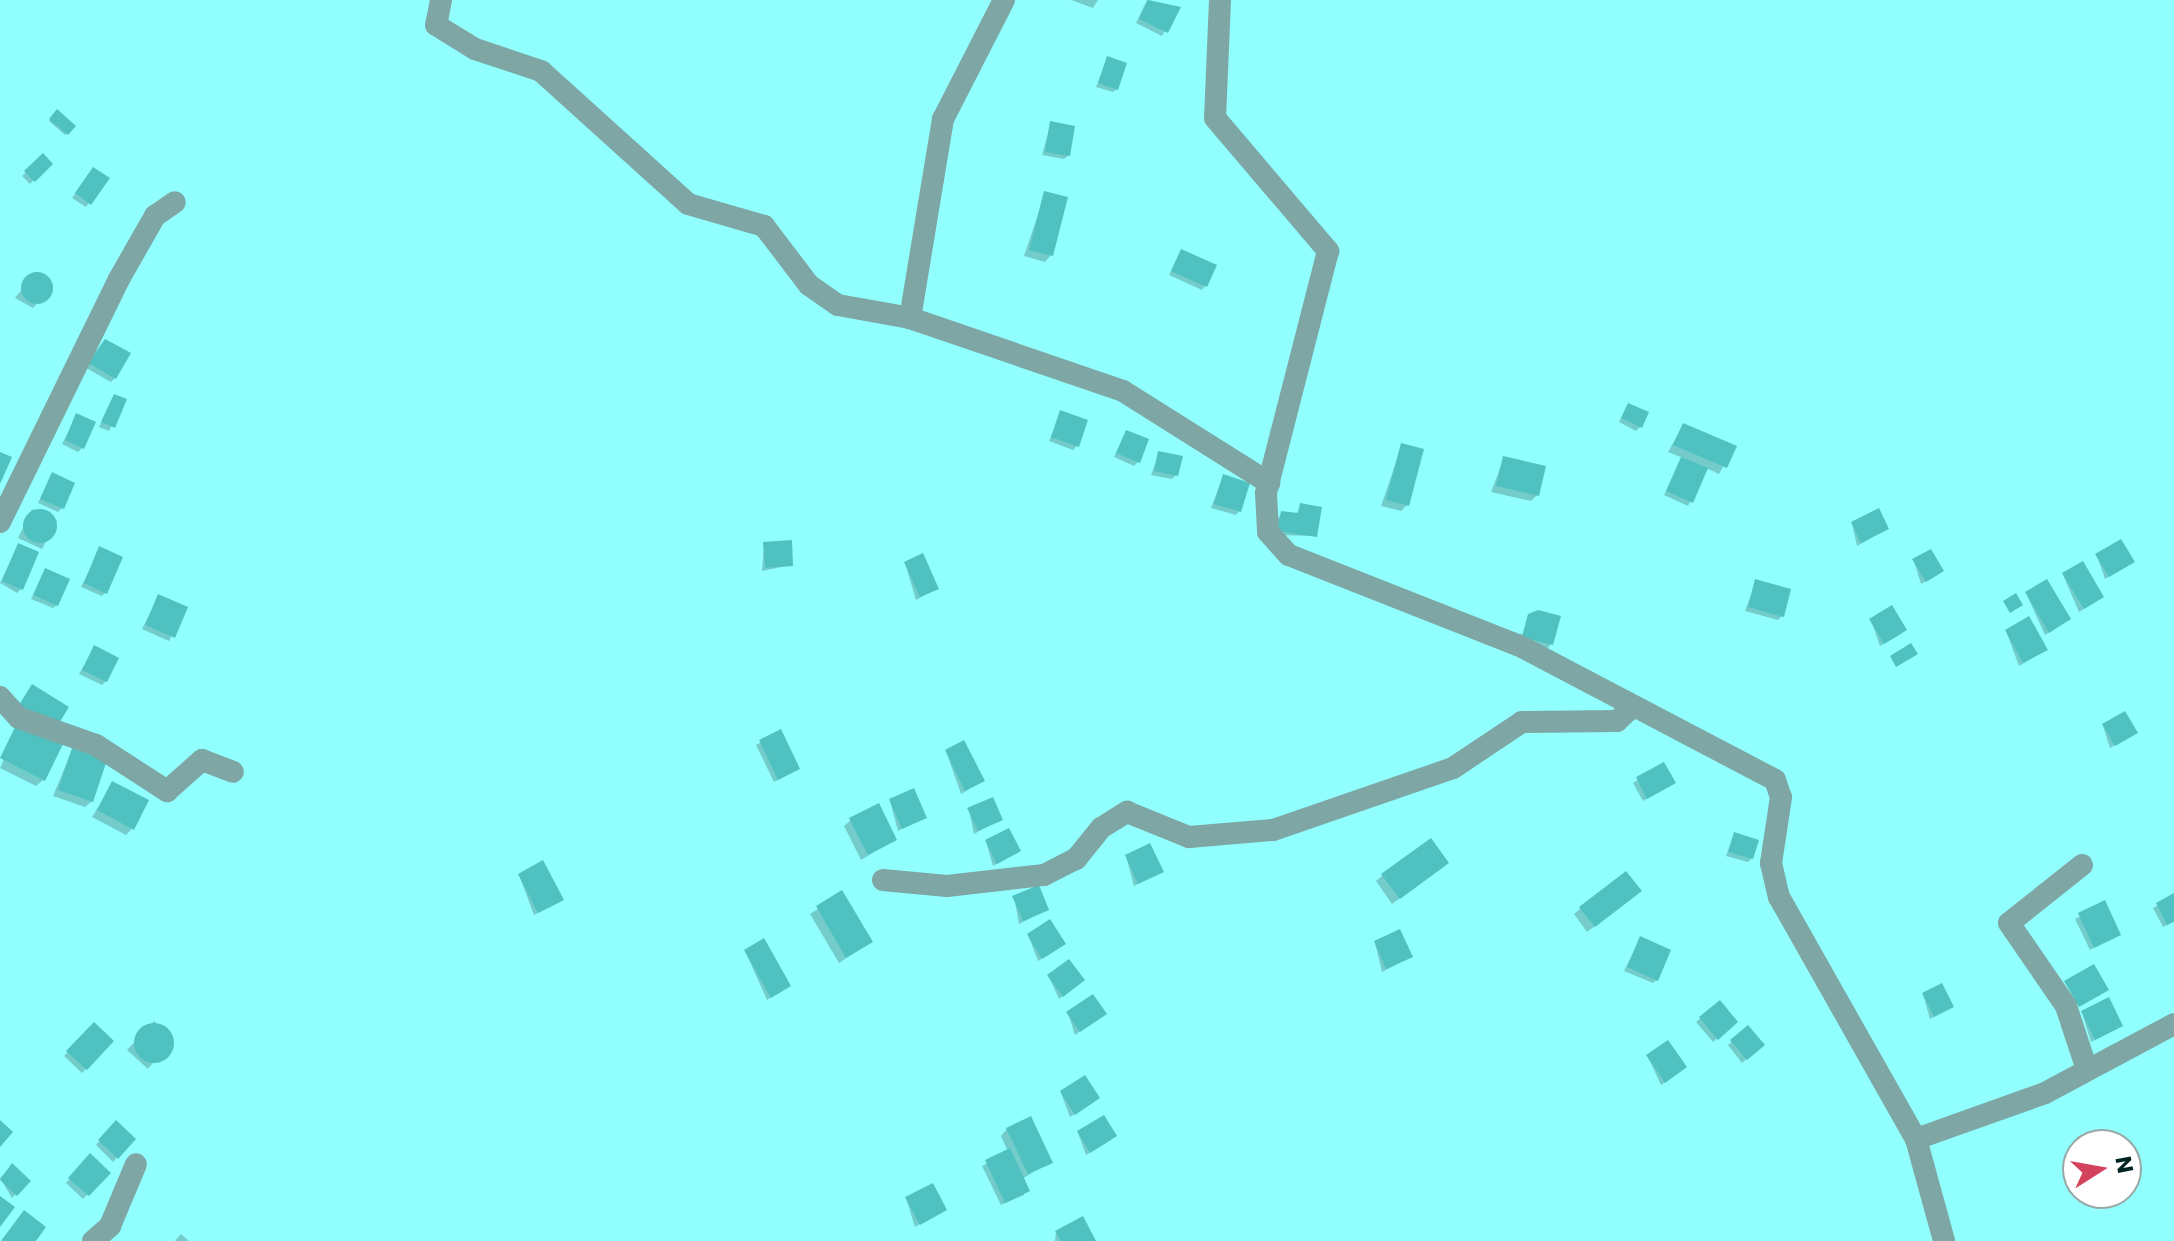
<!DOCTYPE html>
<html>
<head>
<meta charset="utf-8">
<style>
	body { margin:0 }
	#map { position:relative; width:2174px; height:1241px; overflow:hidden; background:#90fffd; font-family:Poppins,sans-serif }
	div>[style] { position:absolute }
	.shadow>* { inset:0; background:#0003 }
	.building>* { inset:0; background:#4fc1c0 }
	.round { border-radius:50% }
	.minor>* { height:22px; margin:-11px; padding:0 11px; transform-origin:11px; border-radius:11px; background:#7ea6a5 }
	span { translate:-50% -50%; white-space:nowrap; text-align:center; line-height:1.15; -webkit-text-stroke:6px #fff; paint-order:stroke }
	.north { position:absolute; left:2062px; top:1129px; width:80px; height:80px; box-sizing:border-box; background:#fff; border:2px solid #99a7a7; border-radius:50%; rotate:79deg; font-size:22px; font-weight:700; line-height:32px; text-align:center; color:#002323 }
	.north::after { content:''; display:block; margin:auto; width:28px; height:36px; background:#d4435e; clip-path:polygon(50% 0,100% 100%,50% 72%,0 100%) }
</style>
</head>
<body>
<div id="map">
	<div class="shadow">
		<i style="clip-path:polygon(1071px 0,1098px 0,1093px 8px)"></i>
		<i style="clip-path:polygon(1147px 0,1178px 8px,1162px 36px,1136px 23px)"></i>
		<i style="clip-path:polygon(1108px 58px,1117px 89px,1113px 92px,1096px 87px)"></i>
		<i style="clip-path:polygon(57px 112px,73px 126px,65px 135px,49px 121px)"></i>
		<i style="clip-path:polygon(1051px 123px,1068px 156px,1064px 159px,1042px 155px)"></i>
		<i style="clip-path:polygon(43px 156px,50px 164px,30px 184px,22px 176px)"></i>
		<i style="clip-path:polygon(89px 173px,89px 203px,86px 207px,72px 198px)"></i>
		<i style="clip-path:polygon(1045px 194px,1051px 255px,1045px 262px,1024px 256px)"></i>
		<i style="clip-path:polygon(1181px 251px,1205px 286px,1202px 290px,1169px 275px)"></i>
		<i style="clip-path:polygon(35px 272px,53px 285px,33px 308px,15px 298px)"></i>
		<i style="clip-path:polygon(102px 345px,115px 378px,111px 382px,86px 368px)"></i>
		<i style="clip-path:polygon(114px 396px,124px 401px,109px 431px,99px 427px)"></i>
		<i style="clip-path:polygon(1628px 405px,1640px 427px,1636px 431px,1619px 422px)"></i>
		<i style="clip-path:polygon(1061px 413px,1077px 446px,1073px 450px,1049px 441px)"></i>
		<i style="clip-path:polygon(77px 416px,82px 448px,78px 452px,62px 444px)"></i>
		<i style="clip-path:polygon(1683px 425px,1734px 447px,1719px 474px,1706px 468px,1688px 506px,1664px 495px,1683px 458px,1668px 452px)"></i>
		<i style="clip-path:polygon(1126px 432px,1138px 462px,1134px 466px,1114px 457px)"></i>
		<i style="clip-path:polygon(1402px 445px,1407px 505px,1401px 511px,1381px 506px)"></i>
		<i style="clip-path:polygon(1159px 453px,1176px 475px,1172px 479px,1151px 475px)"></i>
		<i style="clip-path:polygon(1504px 458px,1537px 495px,1531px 501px,1491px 492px)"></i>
		<i style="clip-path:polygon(52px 475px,62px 508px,58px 512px,38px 503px)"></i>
		<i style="clip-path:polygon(1223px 476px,1239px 511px,1236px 515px,1211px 508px)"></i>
		<i style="clip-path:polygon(1301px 505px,1315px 536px,1275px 535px,1277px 517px,1296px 515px)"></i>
		<i style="clip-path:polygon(32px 509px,57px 520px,42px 549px,18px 538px)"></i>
		<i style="clip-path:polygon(1852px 523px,1887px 529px,1857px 546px)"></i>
		<i style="clip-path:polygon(764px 544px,791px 565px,762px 571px)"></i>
		<i style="clip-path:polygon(18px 545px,21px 589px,17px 593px,0 583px)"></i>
		<i style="clip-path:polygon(100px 549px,106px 592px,102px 596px,81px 587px)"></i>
		<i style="clip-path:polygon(2097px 556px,2128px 565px,2105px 579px)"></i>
		<i style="clip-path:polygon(1914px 561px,1937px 575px,1921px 584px)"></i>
		<i style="clip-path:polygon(905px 563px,936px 589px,916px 600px)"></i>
		<i style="clip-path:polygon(46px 570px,57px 605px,53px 608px,31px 599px)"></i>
		<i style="clip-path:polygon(2063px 575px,2098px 600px,2079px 612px)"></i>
		<i style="clip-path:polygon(1756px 582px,1782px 616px,1778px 620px,1745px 611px)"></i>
		<i style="clip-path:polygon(2026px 593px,2069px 619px,2045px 635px)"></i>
		<i style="clip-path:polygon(159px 596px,186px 608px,169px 641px,142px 629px)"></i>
		<i style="clip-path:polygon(1529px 616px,1551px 644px,1548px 648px,1520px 641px)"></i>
		<i style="clip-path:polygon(1871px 620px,1901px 634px,1880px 646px)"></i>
		<i style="clip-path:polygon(2006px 631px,2041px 653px,2019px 666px)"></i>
		<i style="clip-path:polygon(94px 648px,106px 681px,102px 685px,79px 674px)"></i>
		<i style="clip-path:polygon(19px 724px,43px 780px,36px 786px,0 768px)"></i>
		<i style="clip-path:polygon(2103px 726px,2132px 736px,2110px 748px)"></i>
		<i style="clip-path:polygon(780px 732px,798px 769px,774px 782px,756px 745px)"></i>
		<i style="clip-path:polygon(72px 750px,92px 801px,85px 807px,53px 796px)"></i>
		<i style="clip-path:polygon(946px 751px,982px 781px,961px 794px)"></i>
		<i style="clip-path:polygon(1663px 764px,1673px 783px,1643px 801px,1633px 783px)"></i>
		<i style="clip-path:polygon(113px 783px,133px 828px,126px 835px,92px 817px)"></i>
		<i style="clip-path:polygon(890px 801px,925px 817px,898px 831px)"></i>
		<i style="clip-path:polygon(969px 810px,1001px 819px,974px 834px)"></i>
		<i style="clip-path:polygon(851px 820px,895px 839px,861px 860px,844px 826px)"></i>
		<i style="clip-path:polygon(1734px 835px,1752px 858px,1748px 862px,1726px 856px)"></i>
		<i style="clip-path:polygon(986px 842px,1019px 851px,993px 866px)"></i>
		<i style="clip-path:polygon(1126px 856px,1161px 871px,1134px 886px)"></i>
		<i style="clip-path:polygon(1440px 869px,1392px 904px,1376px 881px,1383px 875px)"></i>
		<i style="clip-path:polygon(519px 875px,558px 903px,534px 915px)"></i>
		<i style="clip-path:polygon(842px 893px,871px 941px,839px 963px,810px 914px)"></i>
		<i style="clip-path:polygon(2174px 896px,2174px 922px,2163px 927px,2153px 908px)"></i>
		<i style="clip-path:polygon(1014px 897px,1047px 910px,1019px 924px)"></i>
		<i style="clip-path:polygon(1633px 897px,1587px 932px,1574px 914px,1581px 908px)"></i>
		<i style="clip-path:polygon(2104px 903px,2119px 934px,2090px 950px,2075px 919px)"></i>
		<i style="clip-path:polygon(1028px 935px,1059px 948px,1038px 961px)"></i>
		<i style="clip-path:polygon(1640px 939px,1657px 980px,1653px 983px,1624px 971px)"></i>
		<i style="clip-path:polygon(1375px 943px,1411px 957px,1382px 972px)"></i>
		<i style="clip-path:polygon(745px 951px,789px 986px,767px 1000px)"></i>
		<i style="clip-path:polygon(1049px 977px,1079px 984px,1059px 999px)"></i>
		<i style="clip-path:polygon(1923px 994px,1952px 1006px,1930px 1019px)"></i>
		<i style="clip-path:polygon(1719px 1002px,1736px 1022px,1713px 1042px,1696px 1022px)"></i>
		<i style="clip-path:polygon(1068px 1013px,1100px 1017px,1075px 1035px)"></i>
		<i style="clip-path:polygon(2082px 1013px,2117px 1029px,2091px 1042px)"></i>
		<i style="clip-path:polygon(154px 1021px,173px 1038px,148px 1069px,127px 1050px)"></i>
		<i style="clip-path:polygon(94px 1025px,111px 1041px,82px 1073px,64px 1056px)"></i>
		<i style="clip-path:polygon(1748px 1028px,1762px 1045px,1742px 1063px,1728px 1045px)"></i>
		<i style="clip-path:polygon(1648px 1057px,1681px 1071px,1661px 1085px)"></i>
		<i style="clip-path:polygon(1061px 1093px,1094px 1102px,1070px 1117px)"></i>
		<i style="clip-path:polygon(116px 1123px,133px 1139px,113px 1162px,96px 1145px)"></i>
		<i style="clip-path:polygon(1007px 1129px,1050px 1162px,1022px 1179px,1024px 1195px,1001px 1205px,982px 1166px,1008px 1152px,1001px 1136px)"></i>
		<i style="clip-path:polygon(1078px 1133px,1111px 1140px,1086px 1155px)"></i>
		<i style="clip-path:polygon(91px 1156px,108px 1173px,83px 1199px,66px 1183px)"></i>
		<i style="clip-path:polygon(12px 1165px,29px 1181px,12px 1198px,0 1178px)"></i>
		<i style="clip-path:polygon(906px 1198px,944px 1210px,915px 1227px)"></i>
		<i style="clip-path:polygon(1056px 1232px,1094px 1241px,1055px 1241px)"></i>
		<i style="clip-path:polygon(181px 1234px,189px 1241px,175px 1241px)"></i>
	</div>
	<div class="building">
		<i style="clip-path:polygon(1148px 0,1181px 7px,1168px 33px,1139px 19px)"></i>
		<i style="clip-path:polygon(1107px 56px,1127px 63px,1118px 90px,1098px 83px)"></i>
		<i style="clip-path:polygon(57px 109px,76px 126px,68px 135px,49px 119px)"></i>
		<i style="clip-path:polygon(1050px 121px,1075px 126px,1070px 156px,1045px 152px)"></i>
		<i style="clip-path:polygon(43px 153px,53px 164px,35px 182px,24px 171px)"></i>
		<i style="clip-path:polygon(93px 167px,110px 178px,91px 205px,75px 193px)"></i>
		<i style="clip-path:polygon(1044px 191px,1068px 197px,1053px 256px,1029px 250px)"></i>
		<i style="clip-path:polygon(1181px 249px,1217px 265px,1207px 287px,1171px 271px)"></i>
		<i class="round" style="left:21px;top:272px;width:32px;height:32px"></i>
		<i style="clip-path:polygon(105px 339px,131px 353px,116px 379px,88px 363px)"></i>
		<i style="clip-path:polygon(114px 394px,127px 399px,115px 428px,101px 422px)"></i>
		<i style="clip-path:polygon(1628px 403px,1649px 412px,1642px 428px,1621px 418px)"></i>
		<i style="clip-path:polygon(1060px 410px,1088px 420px,1079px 447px,1051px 437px)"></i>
		<i style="clip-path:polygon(76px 413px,96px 422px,84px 449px,65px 440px)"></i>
		<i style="clip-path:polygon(1683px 423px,1737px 446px,1727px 468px,1673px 445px)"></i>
		<i style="clip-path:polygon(1126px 430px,1149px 439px,1140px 463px,1116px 453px)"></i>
		<i style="clip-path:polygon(1401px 443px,1424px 449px,1409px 506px,1386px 500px)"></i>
		<i style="clip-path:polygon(1158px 451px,1183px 456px,1178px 476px,1154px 471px)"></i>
		<i style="clip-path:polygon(0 452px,12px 457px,0 484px)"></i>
		<i style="clip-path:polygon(1503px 456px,1546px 466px,1539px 496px,1496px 486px)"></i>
		<i style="clip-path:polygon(1681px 457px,1708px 468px,1693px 503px,1666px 491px)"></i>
		<i style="clip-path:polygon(52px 472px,75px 483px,64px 509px,40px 499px)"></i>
		<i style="clip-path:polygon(1223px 474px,1250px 483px,1241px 512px,1214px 504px)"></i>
		<i style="clip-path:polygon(1300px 503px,1322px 507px,1317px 537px,1277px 531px,1281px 511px,1298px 513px)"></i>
		<i style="clip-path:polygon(1879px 508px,1889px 529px,1861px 543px,1851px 522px)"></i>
		<i class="round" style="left:23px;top:509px;width:34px;height:34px"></i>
		<i style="clip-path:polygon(2121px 539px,2135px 562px,2109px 577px,2095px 554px)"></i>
		<i style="clip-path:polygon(792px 540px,793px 566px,765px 568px,763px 542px)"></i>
		<i style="clip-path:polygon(18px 543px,39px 552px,23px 590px,2px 581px)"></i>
		<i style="clip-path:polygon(99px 546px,123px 557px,107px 594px,84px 583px)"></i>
		<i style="clip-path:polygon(1931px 549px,1944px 571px,1926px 582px,1912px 559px)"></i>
		<i style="clip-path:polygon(923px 553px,939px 589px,920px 597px,904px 562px)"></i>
		<i style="clip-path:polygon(2083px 561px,2104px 597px,2084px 609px,2062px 573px)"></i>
		<i style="clip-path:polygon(45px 568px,70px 579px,58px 606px,33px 595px)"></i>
		<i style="clip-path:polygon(1755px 579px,1791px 589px,1784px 617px,1748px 607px)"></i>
		<i style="clip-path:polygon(2047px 579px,2071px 619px,2049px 633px,2025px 592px)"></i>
		<i style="clip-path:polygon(2016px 593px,2023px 605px,2010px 613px,2003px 601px)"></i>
		<i style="clip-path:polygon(158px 594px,188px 607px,175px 638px,145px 625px)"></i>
		<i style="clip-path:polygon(1892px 605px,1907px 630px,1884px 644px,1869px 619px)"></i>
		<i style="clip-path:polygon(1538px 610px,1561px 616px,1553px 645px,1522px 637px,1528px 614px)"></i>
		<i style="clip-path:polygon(2029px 616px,2048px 650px,2023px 663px,2005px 630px)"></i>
		<i style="clip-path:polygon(1911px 643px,1918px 654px,1896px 667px,1890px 656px)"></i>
		<i style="clip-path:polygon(94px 645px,119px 658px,107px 682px,82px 670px)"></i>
		<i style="clip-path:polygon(32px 684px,69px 707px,56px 728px,19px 705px)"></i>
		<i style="clip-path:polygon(2125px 711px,2138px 733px,2115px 746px,2102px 724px)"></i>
		<i style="clip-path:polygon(18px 721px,63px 744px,45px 781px,0 758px)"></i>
		<i style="clip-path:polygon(781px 729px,800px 769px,778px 780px,759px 740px)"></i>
		<i style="clip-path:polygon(964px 740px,985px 781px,965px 791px,945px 750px)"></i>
		<i style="clip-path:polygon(72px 748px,107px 760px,93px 802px,58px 790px)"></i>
		<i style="clip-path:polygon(1664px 762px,1676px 783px,1647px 799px,1636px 777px)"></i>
		<i style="clip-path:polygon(112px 781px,149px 800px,134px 830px,97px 810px)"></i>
		<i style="clip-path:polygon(914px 788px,927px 818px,902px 829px,889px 799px)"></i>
		<i style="clip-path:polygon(993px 797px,1003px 820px,978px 831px,967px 808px)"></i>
		<i style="clip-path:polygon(879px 803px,897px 840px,868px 855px,849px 818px)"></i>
		<i style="clip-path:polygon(1009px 828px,1021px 851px,997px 864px,985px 840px)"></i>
		<i style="clip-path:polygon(1734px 832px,1759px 840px,1753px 859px,1728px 852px)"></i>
		<i style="clip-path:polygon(1431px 838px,1449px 863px,1400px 899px,1381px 874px)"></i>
		<i style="clip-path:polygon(1150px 843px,1164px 872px,1138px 884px,1125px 855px)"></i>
		<i style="clip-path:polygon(543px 860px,564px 900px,538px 913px,518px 874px)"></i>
		<i style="clip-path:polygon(1626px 871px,1642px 891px,1595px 927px,1579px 907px)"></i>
		<i style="clip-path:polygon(1039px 885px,1049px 910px,1023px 921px,1012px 896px)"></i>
		<i style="clip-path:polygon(842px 890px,873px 942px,846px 958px,816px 906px)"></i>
		<i style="clip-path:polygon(2174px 893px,2174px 921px,2167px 925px,2156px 903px)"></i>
		<i style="clip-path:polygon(2105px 900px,2121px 935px,2094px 948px,2078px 913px)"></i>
		<i style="clip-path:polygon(1050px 919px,1066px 944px,1042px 959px,1027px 934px)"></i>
		<i style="clip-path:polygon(1400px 929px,1413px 957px,1386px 969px,1374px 941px)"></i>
		<i style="clip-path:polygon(1640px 936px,1671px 950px,1658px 981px,1627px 967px)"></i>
		<i style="clip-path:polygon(764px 938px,791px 986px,771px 998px,744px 950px)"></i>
		<i style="clip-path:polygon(1069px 959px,1085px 980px,1063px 997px,1047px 975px)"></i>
		<i style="clip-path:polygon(2094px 964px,2109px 990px,2079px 1007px,2064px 981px)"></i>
		<i style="clip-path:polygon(1942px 983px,1954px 1007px,1934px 1017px,1922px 993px)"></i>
		<i style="clip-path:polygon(1093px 994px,1107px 1014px,1080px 1032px,1066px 1012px)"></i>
		<i style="clip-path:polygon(2109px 997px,2123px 1026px,2095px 1040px,2081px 1011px)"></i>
		<i style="clip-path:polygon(1720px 1000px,1738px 1022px,1718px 1040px,1699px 1017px)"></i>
		<i style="clip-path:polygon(94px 1022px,114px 1041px,87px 1070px,66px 1051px)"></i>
		<i class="round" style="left:134px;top:1023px;width:40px;height:40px"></i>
		<i style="clip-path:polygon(1748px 1025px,1765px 1045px,1747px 1060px,1730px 1040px)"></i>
		<i style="clip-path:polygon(1668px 1040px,1687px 1067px,1665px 1083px,1646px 1055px)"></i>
		<i style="clip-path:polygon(1085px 1075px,1100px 1098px,1075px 1115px,1060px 1091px)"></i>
		<i style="clip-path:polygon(1104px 1115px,1117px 1136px,1090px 1153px,1077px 1131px)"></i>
		<i style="clip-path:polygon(1031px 1116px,1053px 1163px,1028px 1174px,1006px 1128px)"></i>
		<i style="clip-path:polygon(0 1120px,13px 1132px,0 1147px)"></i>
		<i style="clip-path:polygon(116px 1120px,136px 1139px,118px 1159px,98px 1140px)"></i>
		<i style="clip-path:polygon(1010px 1148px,1030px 1191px,1005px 1203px,985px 1160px)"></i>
		<i style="clip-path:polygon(90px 1153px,111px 1173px,89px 1196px,68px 1178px)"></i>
		<i style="clip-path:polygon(12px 1163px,31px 1181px,17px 1196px,0 1180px)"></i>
		<i style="clip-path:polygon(933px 1183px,947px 1210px,920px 1225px,905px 1197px)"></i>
		<i style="clip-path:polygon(0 1196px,15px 1207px,0 1227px)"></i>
		<i style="clip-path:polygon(24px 1210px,46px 1227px,36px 1241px,1px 1241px)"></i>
		<i style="clip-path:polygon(1083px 1216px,1096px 1241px,1061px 1241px,1055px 1231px)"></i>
	</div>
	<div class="minor">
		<i style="left:441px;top:0;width:25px;rotate:101deg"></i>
		<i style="left:436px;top:25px;width:46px;rotate:31.6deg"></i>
		<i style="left:475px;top:49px;width:70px;rotate:18.4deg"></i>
		<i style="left:541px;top:71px;width:198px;rotate:42.1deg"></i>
		<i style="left:688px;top:204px;width:79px;rotate:16.1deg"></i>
		<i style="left:764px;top:226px;width:74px;rotate:52.7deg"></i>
		<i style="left:809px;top:285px;width:35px;rotate:35deg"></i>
		<i style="left:838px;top:305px;width:73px;rotate:10.2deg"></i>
		<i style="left:1004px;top:0;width:134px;rotate:117.1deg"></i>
		<i style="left:943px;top:119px;width:202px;rotate:99.4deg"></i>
		<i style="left:910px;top:318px;width:225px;rotate:18.9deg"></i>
		<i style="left:1123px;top:391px;width:173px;rotate:32.2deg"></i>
		<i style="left:1220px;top:0;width:118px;rotate:92.4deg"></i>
		<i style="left:1215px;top:118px;width:175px;rotate:49.6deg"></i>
		<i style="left:1328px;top:251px;width:250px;rotate:104.4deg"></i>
		<i style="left:1266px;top:493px;width:39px;rotate:87deg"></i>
		<i style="left:1268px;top:532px;width:31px;rotate:48deg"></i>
		<i style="left:1289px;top:555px;width:246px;rotate:21.5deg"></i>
		<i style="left:1518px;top:645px;width:290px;rotate:27.7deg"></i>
		<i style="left:1775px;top:780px;width:18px;rotate:71deg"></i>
		<i style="left:1781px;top:797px;width:67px;rotate:98.6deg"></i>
		<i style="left:1771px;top:863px;width:35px;rotate:77deg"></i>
		<i style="left:1779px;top:897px;width:278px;rotate:60.5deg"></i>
		<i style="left:1916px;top:1139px;width:106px;rotate:74.6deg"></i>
		<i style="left:0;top:522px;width:271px;rotate:-63.9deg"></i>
		<i style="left:119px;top:279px;width:73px;rotate:-60.3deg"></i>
		<i style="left:155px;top:216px;width:24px;rotate:-35deg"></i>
		<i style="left:0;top:697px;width:28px;rotate:48deg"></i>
		<i style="left:19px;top:718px;width:82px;rotate:19.3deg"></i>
		<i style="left:96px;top:745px;width:85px;rotate:32.9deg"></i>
		<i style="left:167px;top:791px;width:47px;rotate:-41.5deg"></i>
		<i style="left:202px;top:760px;width:33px;rotate:21deg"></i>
		<i style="left:2082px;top:865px;width:93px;rotate:141.5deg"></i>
		<i style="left:2009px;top:923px;width:101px;rotate:55.5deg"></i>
		<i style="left:2066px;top:1006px;width:67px;rotate:71.8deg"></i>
		<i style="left:883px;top:880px;width:64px;rotate:5.4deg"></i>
		<i style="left:947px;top:886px;width:98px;rotate:-6.5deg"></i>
		<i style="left:1044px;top:875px;width:36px;rotate:-27deg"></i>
		<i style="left:1076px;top:859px;width:40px;rotate:-51deg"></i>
		<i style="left:1101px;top:828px;width:31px;rotate:-32deg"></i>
		<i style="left:1127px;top:812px;width:67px;rotate:22deg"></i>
		<i style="left:1189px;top:837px;width:84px;rotate:-4.8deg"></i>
		<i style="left:1273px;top:830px;width:190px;rotate:-19deg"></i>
		<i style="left:1453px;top:768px;width:83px;rotate:-33.7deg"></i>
		<i style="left:1522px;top:722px;width:95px;rotate:-0.6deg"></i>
		<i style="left:1617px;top:721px;width:21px;rotate:-43deg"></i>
		<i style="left:1916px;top:1139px;width:137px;rotate:-19.6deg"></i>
		<i style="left:2045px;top:1093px;width:146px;rotate:-28.1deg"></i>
		<i style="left:93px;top:1241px;width:23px;rotate:-41deg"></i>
		<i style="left:110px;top:1226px;width:67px;rotate:-67.2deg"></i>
	</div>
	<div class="north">N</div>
</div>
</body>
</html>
